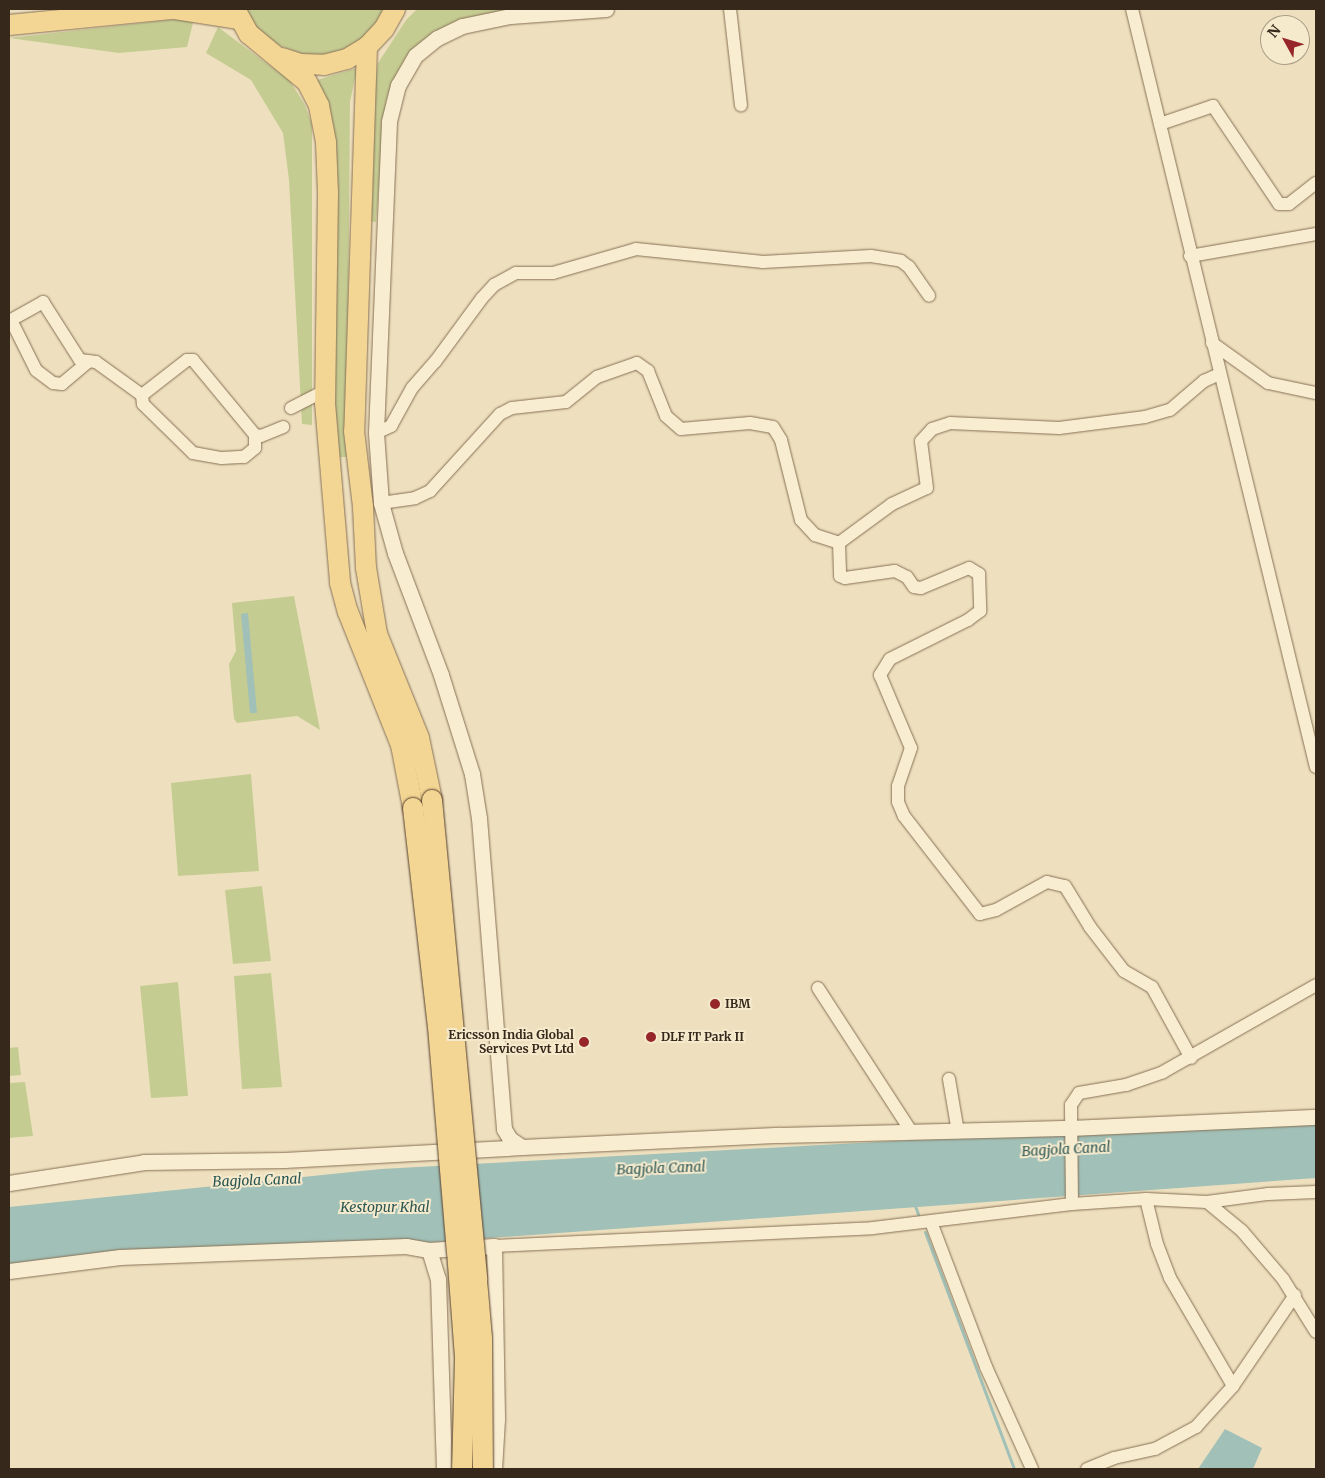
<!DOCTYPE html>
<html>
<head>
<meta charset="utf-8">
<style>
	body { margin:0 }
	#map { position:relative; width:1325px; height:1478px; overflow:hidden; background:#eee0be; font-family:Merriweather,serif }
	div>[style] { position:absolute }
	.green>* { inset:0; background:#c5cc92 }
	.water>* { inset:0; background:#a1c0b7 }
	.stream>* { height:3px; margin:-1.5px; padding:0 1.5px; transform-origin:1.5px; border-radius:1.5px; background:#a1c0b7 }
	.roads { filter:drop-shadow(0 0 1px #877056) drop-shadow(0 0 1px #877056) }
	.minor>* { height:12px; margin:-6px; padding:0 6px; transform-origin:6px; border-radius:6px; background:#f9edd1 }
	.tertiary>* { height:15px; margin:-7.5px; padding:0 7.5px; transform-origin:7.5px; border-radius:7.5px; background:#f9edd1 }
	.primary>* { height:20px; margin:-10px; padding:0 10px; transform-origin:10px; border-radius:10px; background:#f3d594 }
	.bridges { filter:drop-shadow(0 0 1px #543e2b) drop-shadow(0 0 1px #543e2b) }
	.primary-bridge>* { height:20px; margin:-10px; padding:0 10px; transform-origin:10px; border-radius:10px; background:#f3d594 }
	.dots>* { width:14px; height:14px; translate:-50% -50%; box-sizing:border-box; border:2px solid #f6eacd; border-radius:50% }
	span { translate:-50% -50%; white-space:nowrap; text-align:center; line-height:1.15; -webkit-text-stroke:4px #f6eacd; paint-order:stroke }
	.poi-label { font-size:12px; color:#36281b; font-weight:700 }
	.left { translate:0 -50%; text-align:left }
	.right { translate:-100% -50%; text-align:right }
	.water-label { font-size:14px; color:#2a5653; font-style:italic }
	.frame { position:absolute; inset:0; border:10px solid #36281b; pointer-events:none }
	.north { position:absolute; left:1260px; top:15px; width:50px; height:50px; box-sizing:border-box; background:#f6eacd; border:1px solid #a99c86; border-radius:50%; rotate:309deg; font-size:14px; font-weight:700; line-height:20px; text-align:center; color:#36281b }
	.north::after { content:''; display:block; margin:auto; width:18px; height:22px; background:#962627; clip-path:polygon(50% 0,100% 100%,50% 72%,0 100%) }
</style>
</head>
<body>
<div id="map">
	<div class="green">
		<i style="clip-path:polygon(241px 9px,388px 9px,382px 22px,351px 47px,328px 56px,310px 57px,262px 39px)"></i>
		<i style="clip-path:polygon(417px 9px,543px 9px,483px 15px,399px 69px,386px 100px,376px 222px,369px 221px,373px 96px,378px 63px,406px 20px)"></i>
		<i style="clip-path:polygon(187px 18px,194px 19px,187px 47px,119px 53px,9px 38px)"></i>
		<i style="clip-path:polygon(218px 27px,290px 81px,305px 105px,312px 125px,312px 425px,302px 424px,289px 180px,283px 133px,251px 80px,206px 53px)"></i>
		<i style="clip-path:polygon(357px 68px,350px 102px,348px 342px,351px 457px,335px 457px,329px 110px,317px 80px)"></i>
		<i style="clip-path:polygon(294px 596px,320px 730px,297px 716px,237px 723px,234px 719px,229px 664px,236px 651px,232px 603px)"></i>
		<i style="clip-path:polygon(251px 774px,259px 871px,178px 876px,171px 783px)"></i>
		<i style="clip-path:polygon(262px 886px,271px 961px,233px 964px,225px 890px)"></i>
		<i style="clip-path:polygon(271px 973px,282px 1087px,242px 1089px,234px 976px)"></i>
		<i style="clip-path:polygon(178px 982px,188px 1096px,151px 1098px,140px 986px)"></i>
		<i style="clip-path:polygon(18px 1047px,21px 1075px,9px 1076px,9px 1048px)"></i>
		<i style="clip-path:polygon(25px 1082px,33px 1136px,9px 1138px,9px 1083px)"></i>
	</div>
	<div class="water">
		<i style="clip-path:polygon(248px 613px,257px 713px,250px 713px,241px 614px)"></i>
		<i style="clip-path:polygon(1316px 1118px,1316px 1178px,9px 1273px,9px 1207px,381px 1169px)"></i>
		<i style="clip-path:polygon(1225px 1429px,1262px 1448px,1253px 1469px,1198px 1469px)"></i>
	</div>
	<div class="stream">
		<i style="left:914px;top:1203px;width:12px;rotate:70deg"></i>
		<i style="left:925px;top:1232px;width:253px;rotate:69.4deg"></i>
	</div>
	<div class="roads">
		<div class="minor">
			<i style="left:730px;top:9px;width:97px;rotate:83.5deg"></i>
			<i style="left:1132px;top:9px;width:780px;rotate:76.36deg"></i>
			<i style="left:1160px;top:124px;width:56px;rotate:-18.8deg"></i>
			<i style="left:1213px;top:106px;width:118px;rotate:56deg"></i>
			<i style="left:1279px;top:204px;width:10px"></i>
			<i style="left:1289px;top:204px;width:34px;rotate:-38deg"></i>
			<i style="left:1190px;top:256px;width:128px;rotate:-9.9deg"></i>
			<i style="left:1212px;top:343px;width:69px;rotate:35.5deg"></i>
			<i style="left:1268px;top:383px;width:49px;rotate:11.8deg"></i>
			<i style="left:88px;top:362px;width:34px;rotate:140deg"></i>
			<i style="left:62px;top:384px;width:9px;rotate:-174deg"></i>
			<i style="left:53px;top:383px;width:21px;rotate:-143deg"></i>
			<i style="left:36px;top:370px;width:56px;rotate:-116.6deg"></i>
			<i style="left:11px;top:320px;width:37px;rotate:-29deg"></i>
			<i style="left:43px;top:302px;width:69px;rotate:57.5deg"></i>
			<i style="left:80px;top:360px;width:16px;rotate:7deg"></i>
			<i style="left:96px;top:362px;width:57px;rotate:35.7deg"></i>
			<i style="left:142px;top:395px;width:57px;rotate:-37.9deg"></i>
			<i style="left:187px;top:360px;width:6px"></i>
			<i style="left:193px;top:360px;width:97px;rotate:50.4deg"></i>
			<i style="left:255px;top:435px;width:6px;rotate:9deg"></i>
			<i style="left:261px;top:436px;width:24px;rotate:-22deg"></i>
			<i style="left:142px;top:395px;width:9px;rotate:84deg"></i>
			<i style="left:143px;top:404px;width:70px;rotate:44.4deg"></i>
			<i style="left:193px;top:453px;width:29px;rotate:10deg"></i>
			<i style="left:222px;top:458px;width:22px;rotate:-3deg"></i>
			<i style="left:244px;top:457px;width:14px;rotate:-39deg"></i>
			<i style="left:255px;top:448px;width:13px;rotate:-90deg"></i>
			<i style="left:291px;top:408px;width:38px;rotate:-27deg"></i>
			<i style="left:376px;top:433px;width:17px;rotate:-25deg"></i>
			<i style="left:391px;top:426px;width:43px;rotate:-61.1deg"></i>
			<i style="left:412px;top:388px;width:35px;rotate:-49deg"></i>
			<i style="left:435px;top:362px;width:79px;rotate:-53.7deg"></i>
			<i style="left:482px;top:298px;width:18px;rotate:-47deg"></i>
			<i style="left:494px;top:285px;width:25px;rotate:-29deg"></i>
			<i style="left:516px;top:273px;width:37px"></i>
			<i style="left:553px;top:273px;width:86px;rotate:-16.1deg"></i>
			<i style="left:636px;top:249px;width:128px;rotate:5.8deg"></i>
			<i style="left:763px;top:262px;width:108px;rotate:-3.2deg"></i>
			<i style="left:871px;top:256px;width:30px;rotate:9deg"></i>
			<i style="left:901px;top:261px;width:10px;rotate:37deg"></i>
			<i style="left:909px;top:267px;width:35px;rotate:55deg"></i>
			<i style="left:381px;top:503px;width:34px;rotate:-8deg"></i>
			<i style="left:415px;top:498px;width:17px;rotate:-25deg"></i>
			<i style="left:430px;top:491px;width:104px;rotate:-47.7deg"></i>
			<i style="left:500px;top:414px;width:13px;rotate:-27deg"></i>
			<i style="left:512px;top:408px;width:54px;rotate:-6.3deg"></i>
			<i style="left:566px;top:402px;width:40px;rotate:-39deg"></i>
			<i style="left:597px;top:377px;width:42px;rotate:-19.3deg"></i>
			<i style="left:637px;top:363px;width:14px;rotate:36deg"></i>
			<i style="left:648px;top:371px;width:48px;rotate:68.2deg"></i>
			<i style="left:666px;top:416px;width:20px;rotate:41deg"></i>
			<i style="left:681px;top:429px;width:69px;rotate:-5deg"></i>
			<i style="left:750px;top:423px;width:23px;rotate:10deg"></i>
			<i style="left:773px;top:427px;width:15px;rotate:58deg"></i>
			<i style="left:781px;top:440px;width:82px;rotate:76deg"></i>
			<i style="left:801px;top:520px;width:21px;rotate:47deg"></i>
			<i style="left:815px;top:535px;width:25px;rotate:18deg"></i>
			<i style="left:839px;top:543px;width:33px;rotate:88deg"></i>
			<i style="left:840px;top:576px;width:5px;rotate:22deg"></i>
			<i style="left:845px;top:578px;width:50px;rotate:-8deg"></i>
			<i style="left:895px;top:571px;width:13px;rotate:27deg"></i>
			<i style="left:907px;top:577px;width:12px;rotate:55deg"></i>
			<i style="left:914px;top:587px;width:7px;rotate:8deg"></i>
			<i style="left:921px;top:588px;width:52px;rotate:-22.6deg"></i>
			<i style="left:969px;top:568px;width:12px;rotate:31deg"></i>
			<i style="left:979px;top:574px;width:37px;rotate:88deg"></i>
			<i style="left:980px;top:611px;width:15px;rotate:143deg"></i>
			<i style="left:968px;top:620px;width:87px;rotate:153.4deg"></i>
			<i style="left:890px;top:659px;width:19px;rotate:122deg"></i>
			<i style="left:880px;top:675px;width:79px;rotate:67deg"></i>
			<i style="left:911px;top:748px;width:40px;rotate:108.9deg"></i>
			<i style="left:898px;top:786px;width:16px;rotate:90deg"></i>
			<i style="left:898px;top:802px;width:15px;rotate:67deg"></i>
			<i style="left:904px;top:816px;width:124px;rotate:52.2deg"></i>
			<i style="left:980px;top:914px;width:16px;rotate:-14deg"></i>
			<i style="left:996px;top:910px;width:58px;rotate:-28.8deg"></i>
			<i style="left:1047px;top:882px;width:18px;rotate:13deg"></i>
			<i style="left:1065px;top:886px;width:48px;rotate:58.6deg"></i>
			<i style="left:1090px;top:927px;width:56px;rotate:52.3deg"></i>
			<i style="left:1124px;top:971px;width:32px;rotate:30deg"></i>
			<i style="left:1152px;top:987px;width:81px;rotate:61.2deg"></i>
			<i style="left:839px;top:543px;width:66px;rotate:-36.3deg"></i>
			<i style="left:892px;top:504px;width:38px;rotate:-25deg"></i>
			<i style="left:927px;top:488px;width:47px;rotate:-97.3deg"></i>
			<i style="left:921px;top:441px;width:16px;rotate:-47deg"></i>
			<i style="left:932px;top:429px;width:19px;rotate:-18deg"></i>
			<i style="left:950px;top:423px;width:109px;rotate:2.6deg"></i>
			<i style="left:1059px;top:428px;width:87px;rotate:-7.3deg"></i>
			<i style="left:1145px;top:417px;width:26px;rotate:-16deg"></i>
			<i style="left:1170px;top:410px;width:45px;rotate:-40.5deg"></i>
			<i style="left:1204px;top:381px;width:17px;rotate:-24deg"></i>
			<i style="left:818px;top:988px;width:173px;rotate:57deg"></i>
			<i style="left:949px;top:1079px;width:54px;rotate:80.4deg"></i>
			<i style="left:1146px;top:1199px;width:46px;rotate:76.3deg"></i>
			<i style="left:1157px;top:1244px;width:36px;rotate:69deg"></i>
			<i style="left:1170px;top:1278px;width:125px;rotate:59.7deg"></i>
			<i style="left:1207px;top:1202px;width:45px;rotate:39.6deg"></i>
			<i style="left:1242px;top:1231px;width:63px;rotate:49.5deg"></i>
			<i style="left:1283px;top:1279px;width:62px;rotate:58.1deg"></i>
			<i style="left:1072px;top:1204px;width:99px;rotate:-90.6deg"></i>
			<i style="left:1071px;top:1105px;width:14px;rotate:-56deg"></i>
			<i style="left:1079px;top:1093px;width:48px;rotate:-9.7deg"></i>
			<i style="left:1126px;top:1085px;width:39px;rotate:-19deg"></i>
			<i style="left:1163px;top:1072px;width:176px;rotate:-29.6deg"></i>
			<i style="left:931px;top:1222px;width:155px;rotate:69.2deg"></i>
			<i style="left:986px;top:1367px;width:112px;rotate:65.7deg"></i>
			<i style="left:494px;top:1246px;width:379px;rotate:-2.7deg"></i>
			<i style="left:873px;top:1228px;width:200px;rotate:-6.9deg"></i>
			<i style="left:1072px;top:1204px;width:74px;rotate:-3.9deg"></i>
			<i style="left:1146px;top:1199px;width:61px;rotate:2.8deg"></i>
			<i style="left:1207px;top:1202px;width:62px;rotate:-7.5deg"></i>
			<i style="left:1268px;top:1194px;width:48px;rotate:-2.4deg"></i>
			<i style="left:1087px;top:1469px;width:29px;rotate:-22deg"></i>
			<i style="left:1114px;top:1458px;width:42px;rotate:-12.4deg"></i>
			<i style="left:1155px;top:1449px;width:47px;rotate:-28.2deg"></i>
			<i style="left:1196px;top:1427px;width:55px;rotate:-47.9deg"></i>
			<i style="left:1233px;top:1386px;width:110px;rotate:-55.7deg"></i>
		</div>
		<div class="tertiary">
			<i style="left:606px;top:9px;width:96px;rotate:175.8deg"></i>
			<i style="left:510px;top:16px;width:49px;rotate:168.2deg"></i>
			<i style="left:462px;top:26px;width:28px;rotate:154deg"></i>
			<i style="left:437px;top:38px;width:28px;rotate:141deg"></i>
			<i style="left:415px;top:56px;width:34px;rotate:120deg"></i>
			<i style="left:398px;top:85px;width:38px;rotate:104deg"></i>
			<i style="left:389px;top:122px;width:311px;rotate:92.4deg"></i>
			<i style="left:376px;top:433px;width:70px;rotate:85.9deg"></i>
			<i style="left:381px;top:503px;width:52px;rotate:74.4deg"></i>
			<i style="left:395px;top:553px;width:130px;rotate:69.3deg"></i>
			<i style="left:441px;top:675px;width:104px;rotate:72.6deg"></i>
			<i style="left:472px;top:774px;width:45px;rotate:81deg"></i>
			<i style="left:479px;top:818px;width:312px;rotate:85.4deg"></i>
			<i style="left:504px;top:1129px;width:12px;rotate:59deg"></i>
			<i style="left:510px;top:1139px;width:14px;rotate:34deg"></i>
			<i style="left:522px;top:1147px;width:258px;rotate:-2.7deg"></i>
			<i style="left:780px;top:1135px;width:292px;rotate:-1.4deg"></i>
			<i style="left:1072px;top:1128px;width:244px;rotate:-2.6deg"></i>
			<i style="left:9px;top:1183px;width:137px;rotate:-8.8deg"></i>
			<i style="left:144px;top:1162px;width:140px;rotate:-0.8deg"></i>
			<i style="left:284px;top:1160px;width:238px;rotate:-3.1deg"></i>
			<i style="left:429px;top:1250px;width:65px;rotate:-3.5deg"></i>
			<i style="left:494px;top:1246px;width:173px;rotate:89deg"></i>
			<i style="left:497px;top:1419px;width:50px;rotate:93.4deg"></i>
			<i style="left:9px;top:1271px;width:112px;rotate:-7.2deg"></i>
			<i style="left:120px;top:1257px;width:286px;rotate:-2.2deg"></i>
			<i style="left:406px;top:1246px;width:23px;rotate:10deg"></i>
			<i style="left:429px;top:1250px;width:30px;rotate:73deg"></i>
			<i style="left:438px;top:1279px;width:190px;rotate:88.2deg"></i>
		</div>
		<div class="primary">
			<i style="left:175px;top:9px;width:65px;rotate:8.9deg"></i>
			<i style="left:235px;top:9px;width:29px;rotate:61deg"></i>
			<i style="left:249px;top:34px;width:75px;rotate:39.6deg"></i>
			<i style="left:307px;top:82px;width:27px;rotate:63deg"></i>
			<i style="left:319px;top:106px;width:38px;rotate:79deg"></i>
			<i style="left:326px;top:143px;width:50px;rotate:87.7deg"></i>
			<i style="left:328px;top:193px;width:210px;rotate:90.8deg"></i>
			<i style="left:325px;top:403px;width:181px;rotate:85.2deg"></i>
			<i style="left:340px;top:583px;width:30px;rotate:75deg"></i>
			<i style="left:348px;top:612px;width:143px;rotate:68.3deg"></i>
			<i style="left:401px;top:745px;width:64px;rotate:79.2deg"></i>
			<i style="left:9px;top:25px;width:163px;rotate:-5.6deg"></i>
			<i style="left:367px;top:47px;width:384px;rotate:91.9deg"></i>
			<i style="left:354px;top:431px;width:77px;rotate:83.2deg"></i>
			<i style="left:363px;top:507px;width:61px;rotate:87.2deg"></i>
			<i style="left:366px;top:568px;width:67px;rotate:80.5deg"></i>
			<i style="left:377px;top:634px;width:112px;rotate:68deg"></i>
			<i style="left:419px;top:738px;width:63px;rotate:78.2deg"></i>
			<i style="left:282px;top:58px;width:20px;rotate:18deg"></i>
			<i style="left:301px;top:64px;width:23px;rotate:2deg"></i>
			<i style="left:324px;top:65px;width:24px;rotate:-15deg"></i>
			<i style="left:347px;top:59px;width:23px;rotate:-31deg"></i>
			<i style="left:367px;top:47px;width:25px;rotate:-47deg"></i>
			<i style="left:384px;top:29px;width:23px;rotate:-61deg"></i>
		</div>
	</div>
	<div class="bridges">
		<div class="primary-bridge">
			<i style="left:432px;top:800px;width:482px;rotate:84.6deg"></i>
			<i style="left:477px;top:1280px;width:58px;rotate:85.1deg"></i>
			<i style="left:482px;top:1338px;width:131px;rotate:89.6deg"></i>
			<i style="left:413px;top:808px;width:220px;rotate:83.5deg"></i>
			<i style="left:438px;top:1027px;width:225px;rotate:85.2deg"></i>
			<i style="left:457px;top:1251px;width:107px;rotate:85.7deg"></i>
			<i style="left:465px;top:1358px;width:111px;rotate:91.5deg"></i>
		</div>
	</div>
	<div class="dots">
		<i style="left:715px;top:1004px;background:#962627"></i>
		<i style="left:651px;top:1037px;background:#962627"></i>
		<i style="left:584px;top:1042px;background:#962627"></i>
	</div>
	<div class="poi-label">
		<span class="left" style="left:725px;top:1004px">IBM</span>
		<span class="right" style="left:574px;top:1042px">Ericsson India Global<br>Services Pvt Ltd</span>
		<span class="left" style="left:661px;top:1037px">DLF IT Park II</span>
	</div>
	<div class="water-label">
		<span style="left:1066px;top:1149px;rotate:-3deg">Bagjola Canal</span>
		<span style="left:661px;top:1168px;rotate:-2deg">Bagjola Canal</span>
		<span style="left:257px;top:1180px;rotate:-2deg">Bagjola Canal</span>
		<span style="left:385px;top:1207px">Kestopur Khal</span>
	</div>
	<div class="frame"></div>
	<div class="north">N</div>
</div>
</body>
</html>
